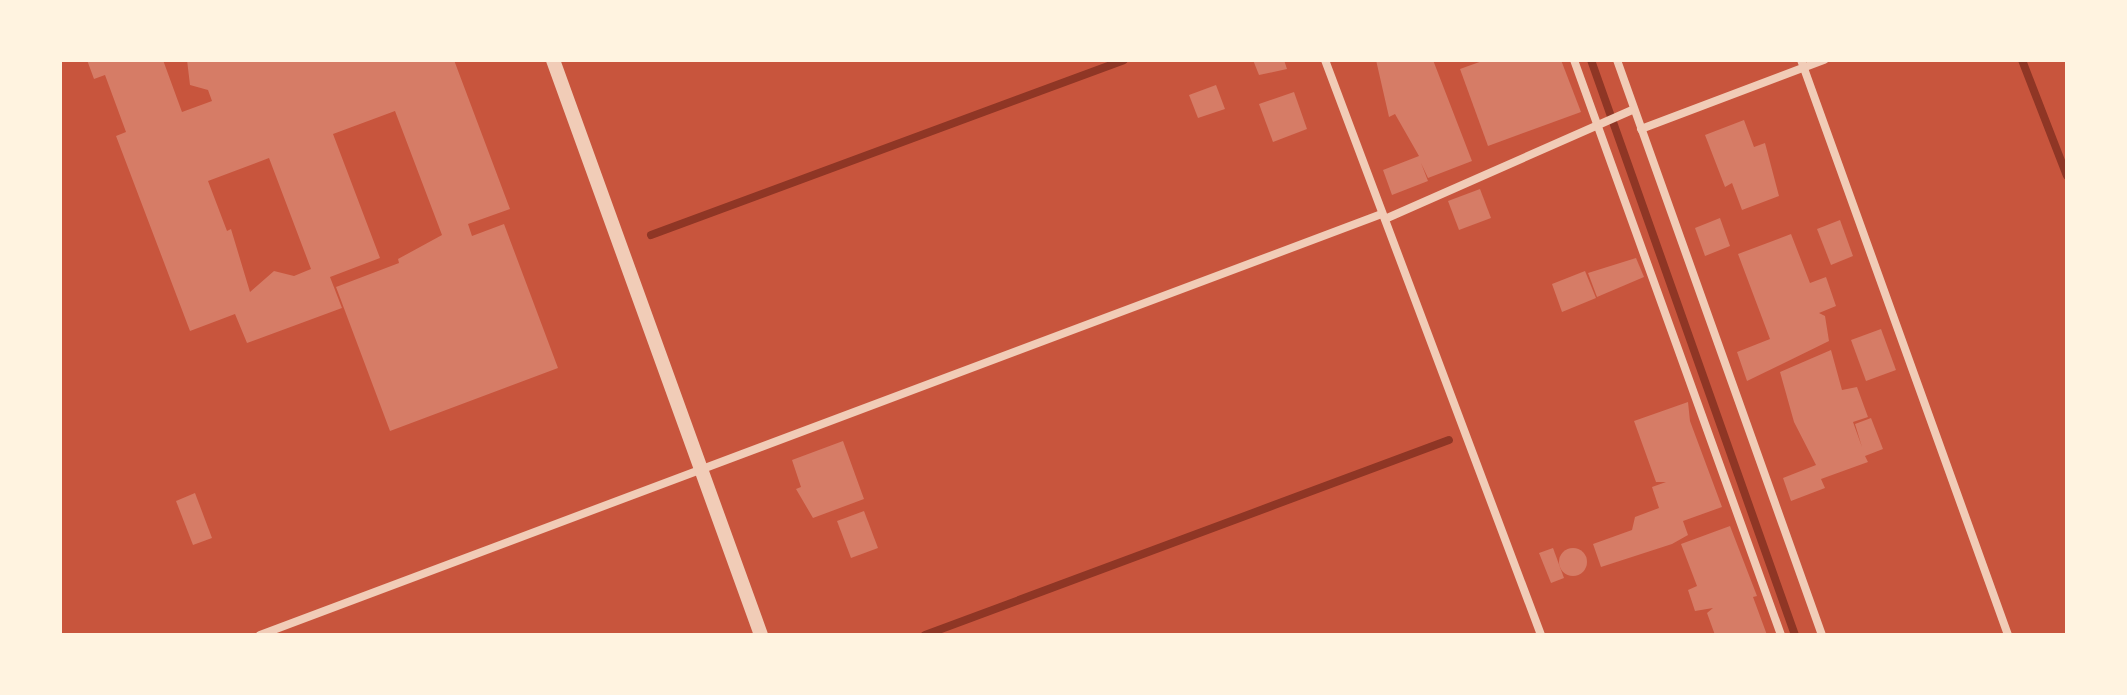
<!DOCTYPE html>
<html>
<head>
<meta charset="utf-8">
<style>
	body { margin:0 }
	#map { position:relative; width:2127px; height:695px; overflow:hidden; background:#c8553d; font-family:"DM Sans",sans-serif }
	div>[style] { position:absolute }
	.stream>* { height:8px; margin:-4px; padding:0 4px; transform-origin:4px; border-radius:4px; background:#8f3625 }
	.building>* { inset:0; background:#d67c66 }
	.round { border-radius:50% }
	.minor>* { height:8px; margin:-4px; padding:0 4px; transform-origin:4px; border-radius:4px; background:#f1ccb7 }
	.tertiary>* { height:14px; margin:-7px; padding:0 7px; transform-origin:7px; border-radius:7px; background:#f1ccb7 }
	span { translate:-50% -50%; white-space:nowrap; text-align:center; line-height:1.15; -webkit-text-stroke:7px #fff3e0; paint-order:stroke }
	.frame { position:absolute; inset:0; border:62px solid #fff3e0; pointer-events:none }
</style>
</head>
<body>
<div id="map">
	<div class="stream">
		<i style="left:1591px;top:60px;width:610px;rotate:70.47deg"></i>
		<i style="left:2022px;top:60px;width:124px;rotate:68.8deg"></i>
		<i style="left:651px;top:235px;width:504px;rotate:-20.3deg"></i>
		<i style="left:925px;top:635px;width:559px;rotate:-20.41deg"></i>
	</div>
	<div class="building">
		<i style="clip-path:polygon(evenodd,87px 60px,163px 60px,182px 112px,212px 101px,208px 90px,190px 85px,187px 60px,454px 60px,510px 209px,468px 224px,472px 236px,504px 224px,558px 368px,390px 431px,336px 287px,399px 263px,398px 259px,442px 235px,395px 111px,333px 134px,380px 258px,330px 277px,342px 308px,247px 343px,235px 314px,190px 331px,116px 136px,126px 132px,105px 75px,94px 79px,87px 60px,269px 158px,311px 269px,294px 276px,274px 271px,250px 292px,231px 229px,227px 231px,208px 181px,269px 158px)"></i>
		<i style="clip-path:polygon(1253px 60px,1284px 60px,1287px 69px,1259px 75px)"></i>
		<i style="clip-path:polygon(1376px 60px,1433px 60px,1472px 161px,1428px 178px,1421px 163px,1428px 181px,1392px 195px,1383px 170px,1419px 156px,1395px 114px,1389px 117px)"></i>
		<i style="clip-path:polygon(1485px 60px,1561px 60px,1581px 112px,1488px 146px,1460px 69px)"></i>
		<i style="clip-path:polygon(1216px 85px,1225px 109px,1198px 118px,1189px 95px)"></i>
		<i style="clip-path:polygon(1294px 92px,1307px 129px,1273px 142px,1259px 104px)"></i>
		<i style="clip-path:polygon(1744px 120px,1754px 147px,1765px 143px,1779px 196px,1742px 210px,1732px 183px,1725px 187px,1705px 135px)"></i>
		<i style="clip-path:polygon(1480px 189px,1491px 218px,1459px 230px,1448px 201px)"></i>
		<i style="clip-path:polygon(1720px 218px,1730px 246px,1705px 256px,1695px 228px)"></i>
		<i style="clip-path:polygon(1840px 220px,1853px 256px,1831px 265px,1817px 229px)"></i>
		<i style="clip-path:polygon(1791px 234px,1810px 283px,1826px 277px,1836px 306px,1819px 313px,1825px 316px,1829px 341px,1747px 381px,1737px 352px,1770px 339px,1738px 254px)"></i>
		<i style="clip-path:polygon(1636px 258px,1644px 277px,1597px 297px,1588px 273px)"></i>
		<i style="clip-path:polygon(1585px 271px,1596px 298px,1562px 312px,1552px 284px)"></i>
		<i style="clip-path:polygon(1881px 329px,1896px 370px,1866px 381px,1851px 340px)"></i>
		<i style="clip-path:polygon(1831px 350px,1842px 390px,1857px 387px,1868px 417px,1853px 422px,1862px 447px,1855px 424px,1871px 418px,1883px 449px,1865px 456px,1868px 462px,1821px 479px,1825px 488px,1791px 501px,1783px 478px,1816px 465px,1794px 422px,1780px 372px)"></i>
		<i style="clip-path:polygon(1688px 402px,1690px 421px,1722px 507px,1683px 521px,1688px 535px,1672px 544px,1601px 567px,1593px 544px,1632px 530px,1635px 517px,1659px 508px,1652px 487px,1666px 482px,1656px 482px,1634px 421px)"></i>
		<i style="clip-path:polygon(843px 441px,864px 499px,813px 518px,796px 489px,801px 487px,792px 460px)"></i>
		<i style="clip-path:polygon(195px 493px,212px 538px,193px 545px,176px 501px)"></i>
		<i style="clip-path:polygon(864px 511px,878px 548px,851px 558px,837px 521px)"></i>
		<i style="clip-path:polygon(1730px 526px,1757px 596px,1753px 597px,1767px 635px,1715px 635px,1707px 613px,1713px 608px,1695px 611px,1688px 590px,1697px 586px,1681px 544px)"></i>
		<i style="clip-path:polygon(1553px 548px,1564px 578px,1551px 583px,1539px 553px)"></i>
		<i class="round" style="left:1559px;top:548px;width:28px;height:28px"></i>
	</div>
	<div class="minor">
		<i style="left:1325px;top:60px;width:614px;rotate:69.41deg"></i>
		<i style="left:1574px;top:60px;width:611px;rotate:70.2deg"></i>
		<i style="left:1617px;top:60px;width:610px;rotate:70.38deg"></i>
		<i style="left:1801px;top:60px;width:611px;rotate:70.2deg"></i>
		<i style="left:1641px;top:129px;width:196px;rotate:-20.7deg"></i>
		<i style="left:1385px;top:219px;width:272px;rotate:-23.8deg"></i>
		<i style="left:260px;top:635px;width:1198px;rotate:-20.57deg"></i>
	</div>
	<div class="tertiary">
		<i style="left:553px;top:60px;width:611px;rotate:70.11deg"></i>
	</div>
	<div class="frame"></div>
</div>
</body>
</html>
